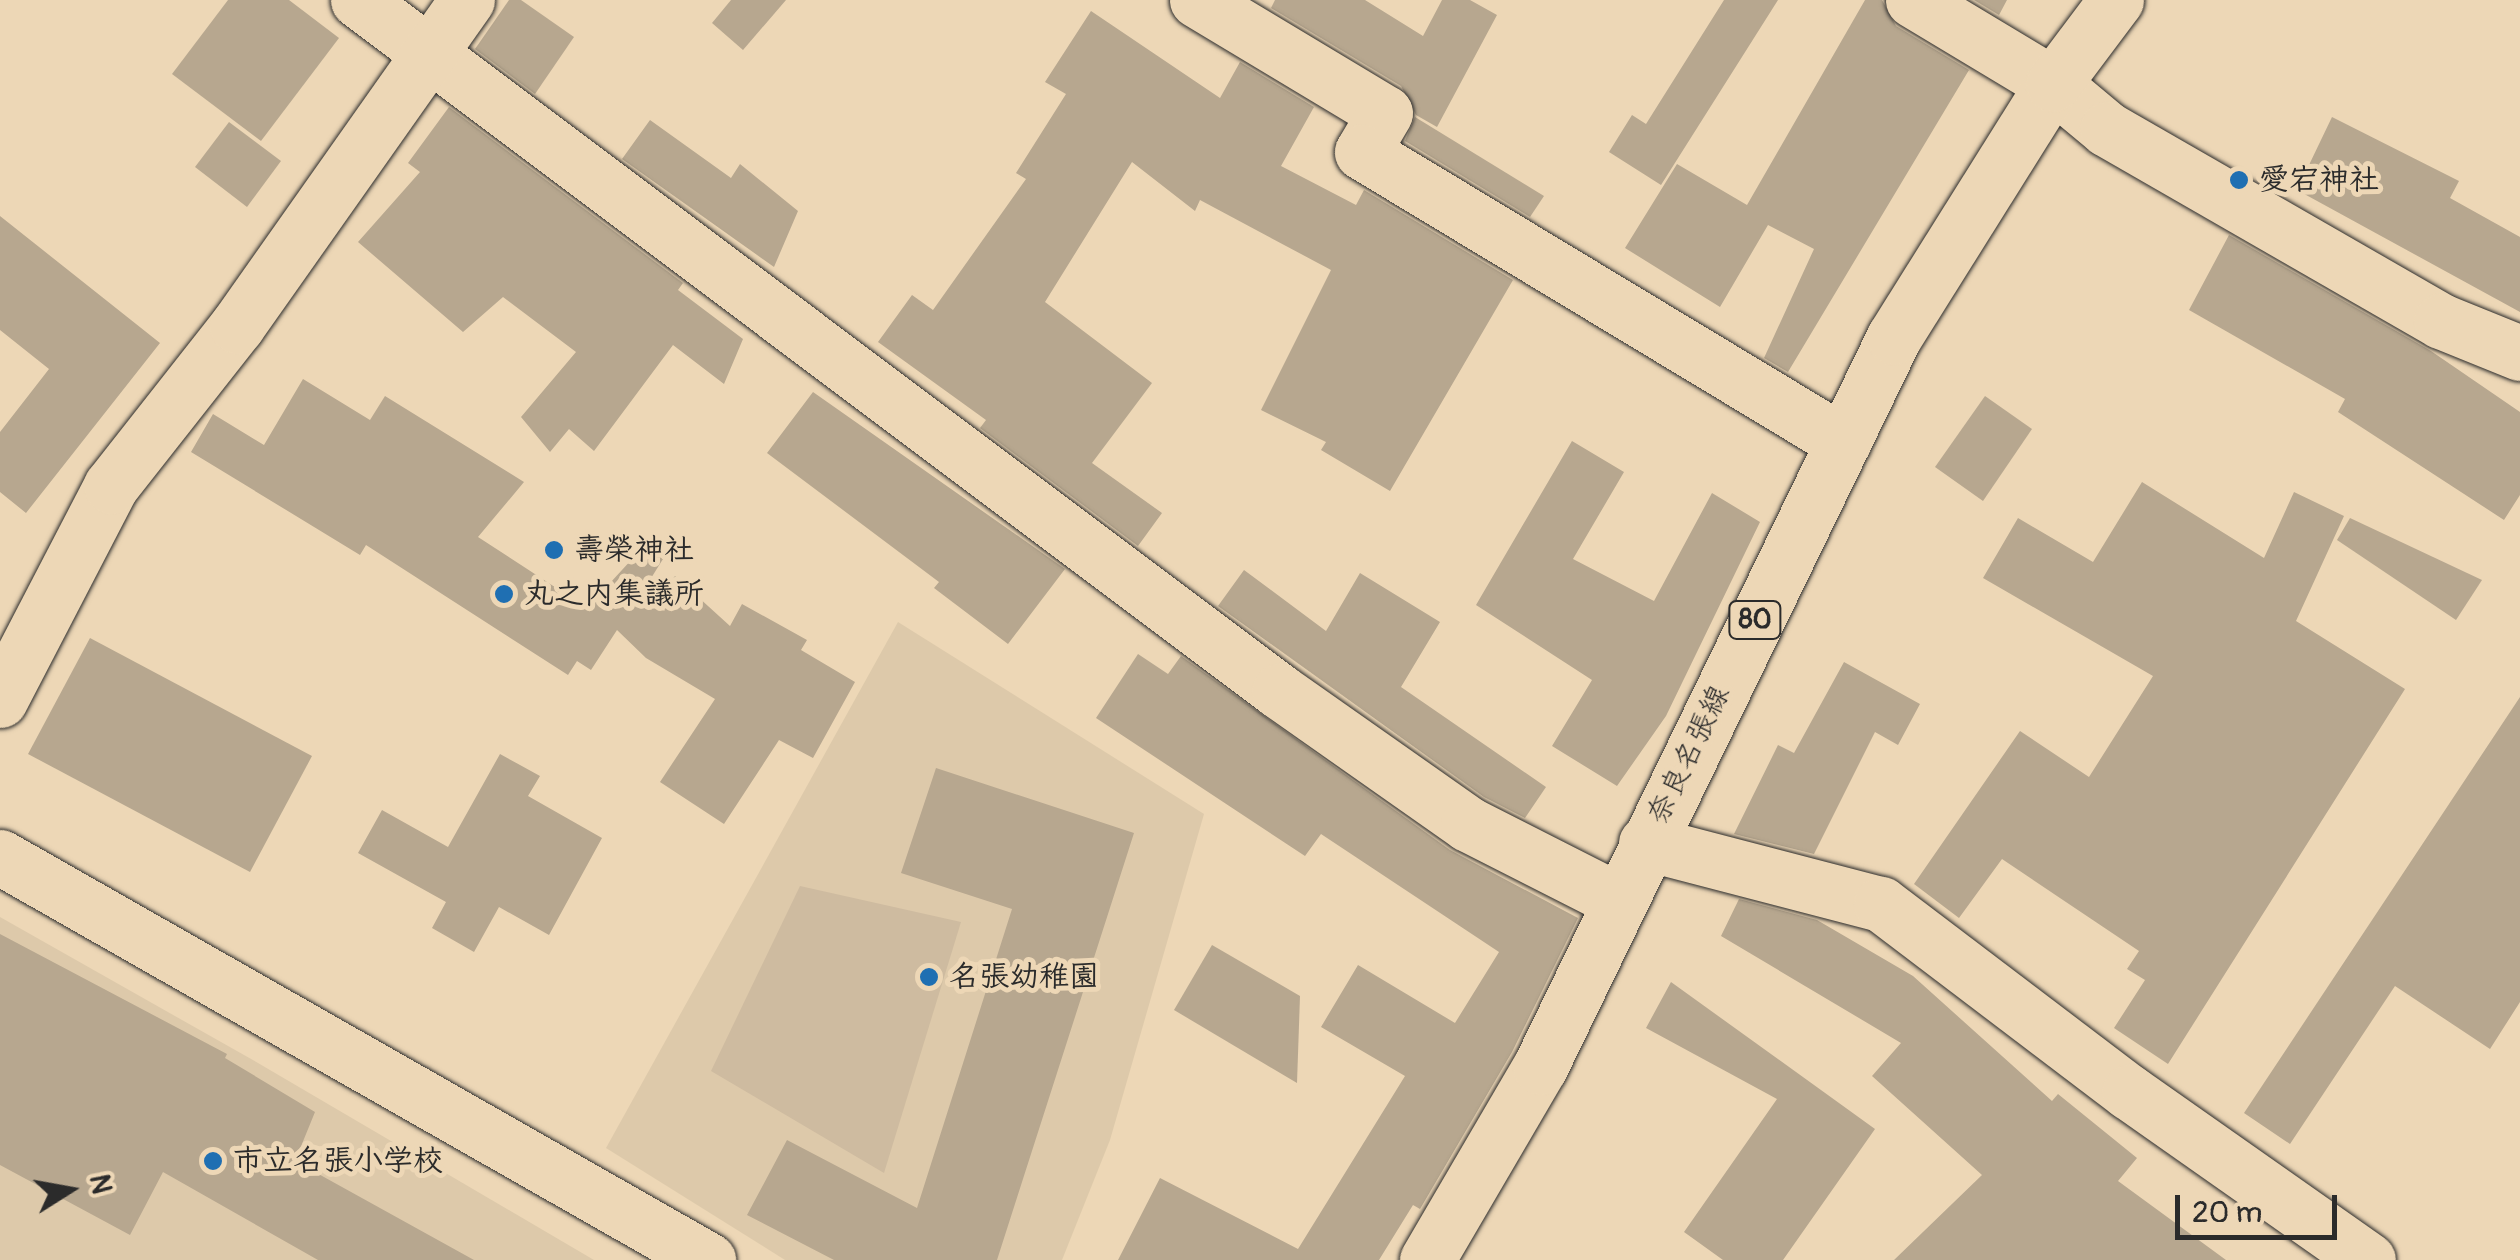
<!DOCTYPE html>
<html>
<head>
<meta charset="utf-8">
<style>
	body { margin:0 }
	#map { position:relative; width:2520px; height:1260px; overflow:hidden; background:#edd7b6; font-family:Pangolin,"Klee One",sans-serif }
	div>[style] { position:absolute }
	.built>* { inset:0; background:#ddc9aa }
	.green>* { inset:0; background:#cebba0 }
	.building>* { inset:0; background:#b7a78f }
	.roads { filter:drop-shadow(0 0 2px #2b2b2b) drop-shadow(0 0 2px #2b2b2b) }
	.minor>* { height:55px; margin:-27.5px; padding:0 27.5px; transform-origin:27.5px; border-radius:27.5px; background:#edd7b6 }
	.major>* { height:55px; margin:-27.5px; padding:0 27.5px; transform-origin:27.5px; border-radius:27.5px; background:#edd7b6 }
	.dots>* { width:28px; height:28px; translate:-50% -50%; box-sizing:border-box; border:5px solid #edd7b6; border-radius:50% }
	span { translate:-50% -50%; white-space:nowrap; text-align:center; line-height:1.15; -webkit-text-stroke:10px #edd7b6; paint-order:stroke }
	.shield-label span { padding:2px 8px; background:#edd7b6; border:2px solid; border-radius:8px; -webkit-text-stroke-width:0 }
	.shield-label { font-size:28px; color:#2b2b2b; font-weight:700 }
	.poi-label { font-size:30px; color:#2b2b2b; font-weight:700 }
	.left { translate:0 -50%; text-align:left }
	.street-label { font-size:30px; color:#2b2b2b }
	.north { position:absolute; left:20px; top:1140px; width:100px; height:100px; -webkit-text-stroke:8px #edd7b6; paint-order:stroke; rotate:79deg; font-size:28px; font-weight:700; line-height:40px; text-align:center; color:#2b2b2b }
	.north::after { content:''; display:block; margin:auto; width:35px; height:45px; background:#2b2b2b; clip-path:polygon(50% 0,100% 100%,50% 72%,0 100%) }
	.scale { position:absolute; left:2175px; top:1195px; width:162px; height:45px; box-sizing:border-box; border:5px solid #2b2b2b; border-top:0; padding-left:12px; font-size:30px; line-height:35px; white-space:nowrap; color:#2b2b2b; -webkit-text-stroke:8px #edd7b6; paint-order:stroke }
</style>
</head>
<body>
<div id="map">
	<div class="built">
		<i style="clip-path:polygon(898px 622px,1204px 814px,1110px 1140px,1062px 1260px,785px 1260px,606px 1148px)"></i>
		<i style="clip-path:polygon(0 917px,258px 1063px,594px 1260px,0 1260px)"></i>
	</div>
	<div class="green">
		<i style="clip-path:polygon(800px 886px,961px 922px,884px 1173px,711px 1071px)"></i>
	</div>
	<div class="building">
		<i style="clip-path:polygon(228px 0,289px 0,339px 38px,261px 141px,172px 74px)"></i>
		<i style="clip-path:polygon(509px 0,521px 0,574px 37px,535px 94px,475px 49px)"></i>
		<i style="clip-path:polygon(731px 0,786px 0,743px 50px,712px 23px)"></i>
		<i style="clip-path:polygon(1275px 0,1365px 0,1423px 36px,1442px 0,1470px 0,1497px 15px,1437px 127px,1416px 115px,1401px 86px,1271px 8px)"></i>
		<i style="clip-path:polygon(1724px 0,1778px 0,1661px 185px,1609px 152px,1632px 115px,1646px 124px)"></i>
		<i style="clip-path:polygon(1865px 0,1882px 0,1896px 26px,1969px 70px,1788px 372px,1764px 358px,1814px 249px,1768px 225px,1720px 307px,1625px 248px,1677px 164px,1747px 205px)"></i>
		<i style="clip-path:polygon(1974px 0,2007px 0,1999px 15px)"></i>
		<i style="clip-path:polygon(1091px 11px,1220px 98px,1240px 62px,1314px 107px,1281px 166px,1356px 205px,1364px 190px,1513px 280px,1390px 491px,1321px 450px,1326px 442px,1261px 410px,1331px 270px,1200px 200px,1195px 211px,1132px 162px,1045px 302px,1152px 383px,1092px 463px,1162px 513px,1138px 546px,980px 428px,986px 420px,878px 342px,912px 295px,933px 310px,1026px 179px,1016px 173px,1066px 94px,1045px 82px)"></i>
		<i style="clip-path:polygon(449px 107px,683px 283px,678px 290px,743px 339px,724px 384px,673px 345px,594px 451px,569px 429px,550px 452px,521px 417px,576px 352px,503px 297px,463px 332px,358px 242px,420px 172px,408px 163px)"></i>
		<i style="clip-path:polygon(1415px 117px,1544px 196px,1530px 217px,1405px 141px)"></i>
		<i style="clip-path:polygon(2332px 117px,2459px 181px,2450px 198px,2520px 237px,2520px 312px,2297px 190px)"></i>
		<i style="clip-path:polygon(650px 120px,731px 178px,740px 164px,798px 211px,774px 267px,622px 159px)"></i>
		<i style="clip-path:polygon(229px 122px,281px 161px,247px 207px,195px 167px)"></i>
		<i style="clip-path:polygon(0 216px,160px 343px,26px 513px,0 492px,0 432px,49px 369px,0 330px)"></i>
		<i style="clip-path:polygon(2229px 235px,2431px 351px,2520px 412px,2520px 495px,2504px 520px,2338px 412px,2345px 399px,2189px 310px)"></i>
		<i style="clip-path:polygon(303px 379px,370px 420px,385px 396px,524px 482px,478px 537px,587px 608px,645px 545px,663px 559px,643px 591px,657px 601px,675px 576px,730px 626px,742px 604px,807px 640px,801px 650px,855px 682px,813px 758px,779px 740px,724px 824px,660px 782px,715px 699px,646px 658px,617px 630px,591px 670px,577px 661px,568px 675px,366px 545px,360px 555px,191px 452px,213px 414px,264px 445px)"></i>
		<i style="clip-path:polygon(813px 392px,1065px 569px,1008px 644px,934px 588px,939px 582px,767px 453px)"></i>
		<i style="clip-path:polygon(1985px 396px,2032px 429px,1983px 501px,1935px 467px)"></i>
		<i style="clip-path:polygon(1572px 441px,1624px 472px,1573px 559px,1654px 601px,1712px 493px,1760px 522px,1666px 716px,1617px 786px,1552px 746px,1592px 680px,1476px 605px)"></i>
		<i style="clip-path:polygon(2142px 482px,2264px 558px,2294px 492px,2344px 516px,2296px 621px,2405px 689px,2168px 1064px,2114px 1028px,2145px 980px,2127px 969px,2139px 951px,2002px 859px,1959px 918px,1914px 884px,2020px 731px,2089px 777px,2153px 676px,1983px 578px,2018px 518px,2093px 562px)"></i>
		<i style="clip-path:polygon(2350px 518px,2482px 580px,2456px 620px,2337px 540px)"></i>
		<i style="clip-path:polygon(1244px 570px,1326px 631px,1360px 573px,1440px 622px,1401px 687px,1546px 787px,1525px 818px,1484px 797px,1218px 606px)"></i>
		<i style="clip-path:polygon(90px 638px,312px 756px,250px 872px,28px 754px)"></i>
		<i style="clip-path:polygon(1138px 654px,1168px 674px,1181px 656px,1450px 850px,1578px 918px,1512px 1052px,1420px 1209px,1413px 1205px,1379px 1260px,1118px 1260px,1160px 1178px,1298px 1249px,1405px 1076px,1321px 1027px,1358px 965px,1455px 1023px,1499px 952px,1321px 834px,1305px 856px,1096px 718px)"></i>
		<i style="clip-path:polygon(1844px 662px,1920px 704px,1898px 745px,1875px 732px,1814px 854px,1734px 834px,1778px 745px,1794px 753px)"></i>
		<i style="clip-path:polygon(2520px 697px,2520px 1002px,2490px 1049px,2395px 986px,2290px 1144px,2244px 1113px)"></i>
		<i style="clip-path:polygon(500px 754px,540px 776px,528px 796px,602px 838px,549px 935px,499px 907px,474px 952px,432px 928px,446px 902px,358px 853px,382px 810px,448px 847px)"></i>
		<i style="clip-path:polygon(936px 768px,1134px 833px,997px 1260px,834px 1260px,747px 1215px,787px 1140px,917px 1208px,1012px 909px,901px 873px)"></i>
		<i style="clip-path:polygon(1739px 899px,1817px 920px,1913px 976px,2052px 1101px,2058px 1094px,2137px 1158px,2118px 1181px,2226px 1260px,1894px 1260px,1982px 1175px,1872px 1076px,1901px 1043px,1721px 936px)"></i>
		<i style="clip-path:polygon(0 934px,227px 1054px,225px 1058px,315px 1112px,295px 1161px,474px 1260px,318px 1260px,163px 1172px,130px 1235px,0 1165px)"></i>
		<i style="clip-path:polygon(1212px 945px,1300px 996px,1297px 1083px,1174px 1010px)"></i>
		<i style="clip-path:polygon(1671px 982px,1875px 1129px,1783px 1260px,1723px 1260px,1684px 1232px,1777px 1099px,1646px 1028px)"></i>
	</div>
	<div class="roads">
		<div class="minor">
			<i style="left:358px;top:0;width:1151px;rotate:36.88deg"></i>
			<i style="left:1279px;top:691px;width:231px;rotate:35.1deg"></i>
			<i style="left:1468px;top:824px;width:170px;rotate:26.9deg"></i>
			<i style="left:1197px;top:0;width:219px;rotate:31deg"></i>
			<i style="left:1385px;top:113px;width:45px;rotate:120.5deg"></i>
			<i style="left:1362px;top:152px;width:562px;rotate:31.09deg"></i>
			<i style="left:1913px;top:0;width:163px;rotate:31deg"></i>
			<i style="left:2053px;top:84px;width:70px;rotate:39.8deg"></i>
			<i style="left:2107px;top:129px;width:385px;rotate:29.9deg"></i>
			<i style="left:2441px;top:321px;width:85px;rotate:22.1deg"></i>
			<i style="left:0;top:700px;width:241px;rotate:-62.6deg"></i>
			<i style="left:111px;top:486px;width:204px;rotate:-51.8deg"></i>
			<i style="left:237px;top:326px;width:399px;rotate:-54.8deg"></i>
			<i style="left:1646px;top:843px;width:243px;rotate:14.6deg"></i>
			<i style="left:1881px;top:904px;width:311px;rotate:37.2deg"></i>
			<i style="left:2129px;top:1092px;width:292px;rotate:35.1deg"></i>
			<i style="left:0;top:857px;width:815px;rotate:29.65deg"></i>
		</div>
		<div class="major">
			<i style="left:1427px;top:1260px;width:224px;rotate:-59.7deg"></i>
			<i style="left:1540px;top:1067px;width:811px;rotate:-64.13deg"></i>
			<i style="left:1894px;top:337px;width:299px;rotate:-57.9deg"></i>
			<i style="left:2053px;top:84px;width:105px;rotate:-53.1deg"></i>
		</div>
	</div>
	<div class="dots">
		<i style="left:2239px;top:180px;background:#1f6fb2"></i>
		<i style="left:554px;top:550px;background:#1f6fb2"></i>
		<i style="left:504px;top:594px;background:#1f6fb2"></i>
		<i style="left:929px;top:977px;background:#1f6fb2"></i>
		<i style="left:213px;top:1161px;background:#1f6fb2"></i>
	</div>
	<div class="shield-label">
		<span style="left:1755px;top:620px">80</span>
	</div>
	<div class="poi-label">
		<span class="left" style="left:2259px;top:180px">愛宕神社</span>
		<span class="left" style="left:574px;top:550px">壽榮神社</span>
		<span class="left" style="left:524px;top:594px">丸之内集議所</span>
		<span class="left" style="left:949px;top:977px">名張幼稚園</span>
		<span class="left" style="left:233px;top:1161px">市立名張小学校</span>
	</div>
	<div class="street-label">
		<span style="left:1689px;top:755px;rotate:-64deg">奈良名張線</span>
	</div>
	<div class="north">N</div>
	<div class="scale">20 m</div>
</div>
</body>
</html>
